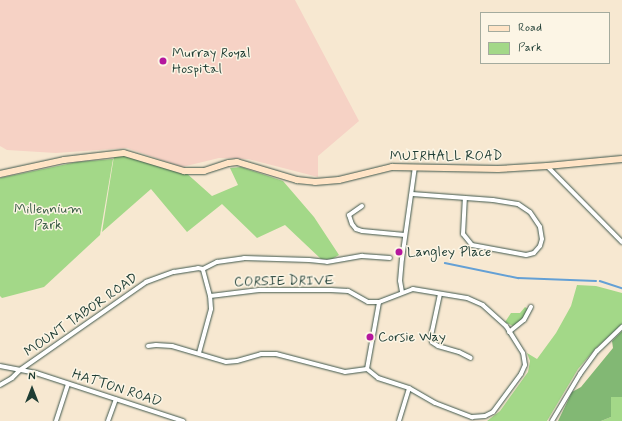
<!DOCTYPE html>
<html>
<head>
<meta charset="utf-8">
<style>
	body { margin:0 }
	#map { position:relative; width:622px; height:421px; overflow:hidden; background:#f7e8d1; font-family:Mynerve,sans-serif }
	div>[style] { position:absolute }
	.built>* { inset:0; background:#f6d2c5 }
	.green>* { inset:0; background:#a3d888 }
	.forest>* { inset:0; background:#82b874 }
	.stream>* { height:1.5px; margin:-0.75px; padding:0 0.75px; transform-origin:0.75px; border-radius:0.75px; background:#64a0d5 }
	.roads { filter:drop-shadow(0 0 1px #3f574c) drop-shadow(0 0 1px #3f574c) }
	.street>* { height:4px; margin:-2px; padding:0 2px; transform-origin:2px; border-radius:2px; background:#fff }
	.secondary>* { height:6px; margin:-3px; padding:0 3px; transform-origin:3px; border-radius:3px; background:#ffe4c6 }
	.dots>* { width:11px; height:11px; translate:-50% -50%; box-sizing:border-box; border:2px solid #fcf5e5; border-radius:50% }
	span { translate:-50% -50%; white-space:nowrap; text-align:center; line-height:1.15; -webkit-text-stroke:3px #fcf5e5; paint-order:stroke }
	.poi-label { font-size:14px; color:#1f3d34 }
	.left { translate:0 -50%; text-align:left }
	.street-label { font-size:14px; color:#1f3d34 }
	.park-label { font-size:14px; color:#395c45 }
	.legend { position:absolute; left:480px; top:12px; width:130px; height:52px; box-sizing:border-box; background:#fcf5e5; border:1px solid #a4ab9e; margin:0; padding:5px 7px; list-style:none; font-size:12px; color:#1f3d34 }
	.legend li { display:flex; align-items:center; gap:8px; height:20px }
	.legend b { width:20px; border:1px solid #a4ab9e }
	.north { position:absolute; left:12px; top:369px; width:40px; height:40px; -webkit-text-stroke:3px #fcf5e5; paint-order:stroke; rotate:0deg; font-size:11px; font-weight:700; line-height:16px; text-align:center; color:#1f3d34 }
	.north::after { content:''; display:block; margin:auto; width:14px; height:18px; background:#1f3d34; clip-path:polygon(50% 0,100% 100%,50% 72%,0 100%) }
</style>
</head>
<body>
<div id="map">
	<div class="built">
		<i style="clip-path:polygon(0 0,295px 0,359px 121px,318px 156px,318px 177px,248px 159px,219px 158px,182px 167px,127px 148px,56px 153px,7px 150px,0 146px)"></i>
	</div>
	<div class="green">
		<i style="clip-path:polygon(124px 153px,184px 171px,212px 196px,238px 185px,230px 168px,241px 167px,283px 181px,314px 217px,339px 255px,332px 259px,321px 259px,285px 225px,257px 238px,222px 204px,187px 232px,151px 189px,102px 232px,114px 156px)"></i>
		<i style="clip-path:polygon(113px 159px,100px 235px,44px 287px,2px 298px,0 296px,0 178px,77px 162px)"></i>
		<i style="clip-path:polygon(577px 285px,596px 286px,622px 293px,622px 324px,596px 348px,578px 369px,547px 421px,487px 421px,500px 411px,528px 372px,530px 361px,527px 353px,537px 359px,556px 333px,571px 306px)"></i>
		<i style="clip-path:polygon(525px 307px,528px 309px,523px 319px,513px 326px,505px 322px,511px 313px,520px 313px)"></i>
		<i style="clip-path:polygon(611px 397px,622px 397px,622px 421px,601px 421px,611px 417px)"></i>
	</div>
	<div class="forest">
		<i style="clip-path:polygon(622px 331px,622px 397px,611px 397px,611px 417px,601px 421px,558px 421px,572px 392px,581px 387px,613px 348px,612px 341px)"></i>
	</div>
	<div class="stream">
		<i style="left:445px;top:263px;width:75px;rotate:11.6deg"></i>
		<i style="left:518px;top:278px;width:78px;rotate:2.2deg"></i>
		<i style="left:600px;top:281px;width:23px;rotate:18deg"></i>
	</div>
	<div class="roads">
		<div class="street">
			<i style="left:547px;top:166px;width:107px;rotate:45.4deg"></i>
			<i style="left:412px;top:194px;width:81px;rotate:4.2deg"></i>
			<i style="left:493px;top:200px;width:25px;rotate:9deg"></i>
			<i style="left:518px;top:204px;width:14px;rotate:34deg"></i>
			<i style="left:530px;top:212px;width:18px;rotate:56deg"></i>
			<i style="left:540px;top:227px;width:12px;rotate:81deg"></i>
			<i style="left:542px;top:239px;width:7px;rotate:106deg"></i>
			<i style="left:540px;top:246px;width:9px;rotate:131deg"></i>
			<i style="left:534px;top:253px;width:8px;rotate:166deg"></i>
			<i style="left:526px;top:255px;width:55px;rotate:-169.5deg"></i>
			<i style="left:472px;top:245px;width:14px;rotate:-129deg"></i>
			<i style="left:463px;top:234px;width:36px;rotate:-87deg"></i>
			<i style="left:362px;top:206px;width:16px;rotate:145deg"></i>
			<i style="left:349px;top:215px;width:9px;rotate:72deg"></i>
			<i style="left:352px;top:224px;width:6px;rotate:51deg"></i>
			<i style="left:356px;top:229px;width:6px;rotate:18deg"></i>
			<i style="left:362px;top:231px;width:43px;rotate:5.3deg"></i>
			<i style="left:203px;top:269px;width:16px;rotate:-27deg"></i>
			<i style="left:217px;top:262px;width:27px;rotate:-8deg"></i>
			<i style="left:244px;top:258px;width:65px;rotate:1.8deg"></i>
			<i style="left:309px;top:260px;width:18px;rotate:6deg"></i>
			<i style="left:327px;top:262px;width:36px;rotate:-10deg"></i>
			<i style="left:362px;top:256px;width:28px;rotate:4deg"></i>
			<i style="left:402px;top:292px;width:11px;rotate:-100deg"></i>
			<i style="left:400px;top:281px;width:22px;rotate:-85deg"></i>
			<i style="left:402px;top:259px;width:93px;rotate:-82deg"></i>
			<i style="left:440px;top:294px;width:43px;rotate:102.1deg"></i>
			<i style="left:431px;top:336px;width:6px;rotate:81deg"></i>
			<i style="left:432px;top:342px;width:7px;rotate:34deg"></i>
			<i style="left:438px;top:346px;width:22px;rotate:16deg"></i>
			<i style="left:459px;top:352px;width:13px;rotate:27deg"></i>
			<i style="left:509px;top:332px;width:19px;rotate:-39deg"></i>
			<i style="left:524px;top:320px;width:15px;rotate:-62deg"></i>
			<i style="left:148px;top:346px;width:8px;rotate:-7deg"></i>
			<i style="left:156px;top:345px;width:16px;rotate:4deg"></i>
			<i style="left:172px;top:346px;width:56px;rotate:16.5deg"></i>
			<i style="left:226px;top:362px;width:11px;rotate:-5deg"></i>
			<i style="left:237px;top:361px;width:25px;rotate:-16deg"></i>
			<i style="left:261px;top:354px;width:15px"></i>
			<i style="left:276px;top:354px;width:71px;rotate:14.6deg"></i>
			<i style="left:345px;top:372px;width:22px;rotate:-8deg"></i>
			<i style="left:367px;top:369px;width:14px;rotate:39deg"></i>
			<i style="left:378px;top:378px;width:33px;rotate:18deg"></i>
			<i style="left:409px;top:388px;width:30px;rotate:30deg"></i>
			<i style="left:435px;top:403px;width:40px;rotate:21deg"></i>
			<i style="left:472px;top:417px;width:13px;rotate:-4deg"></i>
			<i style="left:485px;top:416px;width:9px;rotate:-27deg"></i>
			<i style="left:493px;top:412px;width:47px;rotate:-53.6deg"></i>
			<i style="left:521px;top:374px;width:10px;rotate:-66deg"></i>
			<i style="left:525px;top:365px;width:12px;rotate:-99deg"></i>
			<i style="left:523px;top:353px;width:32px;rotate:-122deg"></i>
			<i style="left:506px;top:326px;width:31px;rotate:-138deg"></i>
			<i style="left:483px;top:305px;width:17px;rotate:-156deg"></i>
			<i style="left:467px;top:298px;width:55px;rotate:-170.5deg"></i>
			<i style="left:413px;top:289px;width:36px;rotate:159deg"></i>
			<i style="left:379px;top:302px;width:11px;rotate:180deg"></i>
			<i style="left:368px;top:302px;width:23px;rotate:-151deg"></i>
			<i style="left:348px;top:291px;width:17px;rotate:-177deg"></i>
			<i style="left:331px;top:290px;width:72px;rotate:180deg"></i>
			<i style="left:259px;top:290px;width:49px;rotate:173deg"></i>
			<i style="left:199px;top:353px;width:46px;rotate:-74.7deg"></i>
			<i style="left:211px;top:309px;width:13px;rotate:-94deg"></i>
			<i style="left:210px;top:296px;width:28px;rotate:-105deg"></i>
			<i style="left:0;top:366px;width:37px;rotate:11deg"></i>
			<i style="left:36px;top:373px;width:155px;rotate:18.1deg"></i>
			<i style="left:367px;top:369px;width:68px;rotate:-79.8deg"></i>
			<i style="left:0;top:385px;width:14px;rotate:-30deg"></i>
			<i style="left:12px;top:378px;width:11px;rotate:-45deg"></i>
			<i style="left:20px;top:370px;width:154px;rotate:-34.9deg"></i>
			<i style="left:146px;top:282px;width:30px;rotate:-20deg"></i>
			<i style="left:174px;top:272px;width:24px;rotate:-9deg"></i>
			<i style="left:198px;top:268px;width:5px;rotate:11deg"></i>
			<i style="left:56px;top:421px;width:39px;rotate:-72deg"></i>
			<i style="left:108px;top:421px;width:23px;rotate:-70deg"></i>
			<i style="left:399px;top:421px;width:34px;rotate:-73deg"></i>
			<i style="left:552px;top:421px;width:55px;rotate:-59.2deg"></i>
			<i style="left:580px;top:374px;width:29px;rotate:-54deg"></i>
			<i style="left:597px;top:351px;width:35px;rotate:-44deg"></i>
		</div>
		<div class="secondary">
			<i style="left:0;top:174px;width:66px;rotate:-12.3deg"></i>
			<i style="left:64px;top:160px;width:60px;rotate:-6.7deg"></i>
			<i style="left:124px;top:153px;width:63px;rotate:16.7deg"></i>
			<i style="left:184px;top:171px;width:20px"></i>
			<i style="left:204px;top:171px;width:26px;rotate:-18deg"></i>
			<i style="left:229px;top:163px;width:8px;rotate:-7deg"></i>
			<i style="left:237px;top:162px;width:63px;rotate:16.7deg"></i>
			<i style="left:297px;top:180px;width:18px;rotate:6deg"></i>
			<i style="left:315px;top:182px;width:24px;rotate:-5deg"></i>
			<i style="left:339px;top:180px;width:55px;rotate:-13.8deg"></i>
			<i style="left:392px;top:167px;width:106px;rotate:1.1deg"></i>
			<i style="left:498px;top:169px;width:49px;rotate:-3.5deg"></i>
			<i style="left:547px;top:166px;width:75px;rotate:-5.3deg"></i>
		</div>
	</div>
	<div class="dots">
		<i style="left:163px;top:61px;background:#b5179e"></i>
		<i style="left:399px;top:252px;background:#b5179e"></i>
		<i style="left:370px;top:337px;background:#b5179e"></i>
	</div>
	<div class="poi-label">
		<span class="left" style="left:172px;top:61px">Murray Royal<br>Hospital</span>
		<span class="left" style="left:407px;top:252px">Langley Place</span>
		<span class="left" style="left:378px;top:337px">Corsie Way</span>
	</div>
	<div class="street-label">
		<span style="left:446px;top:156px">MUIRHALL ROAD</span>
		<span style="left:284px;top:281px;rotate:-1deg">CORSIE DRIVE</span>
		<span style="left:81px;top:315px;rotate:-35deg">MOUNT TABOR ROAD</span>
		<span style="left:117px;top:388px;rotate:18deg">HATTON ROAD</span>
	</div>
	<div class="park-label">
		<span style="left:48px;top:217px">Millennium<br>Park</span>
	</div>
	<ul class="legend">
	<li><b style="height:5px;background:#ffe4c6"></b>Road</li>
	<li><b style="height:11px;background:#a3d888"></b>Park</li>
	</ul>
	<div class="north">N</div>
</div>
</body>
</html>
